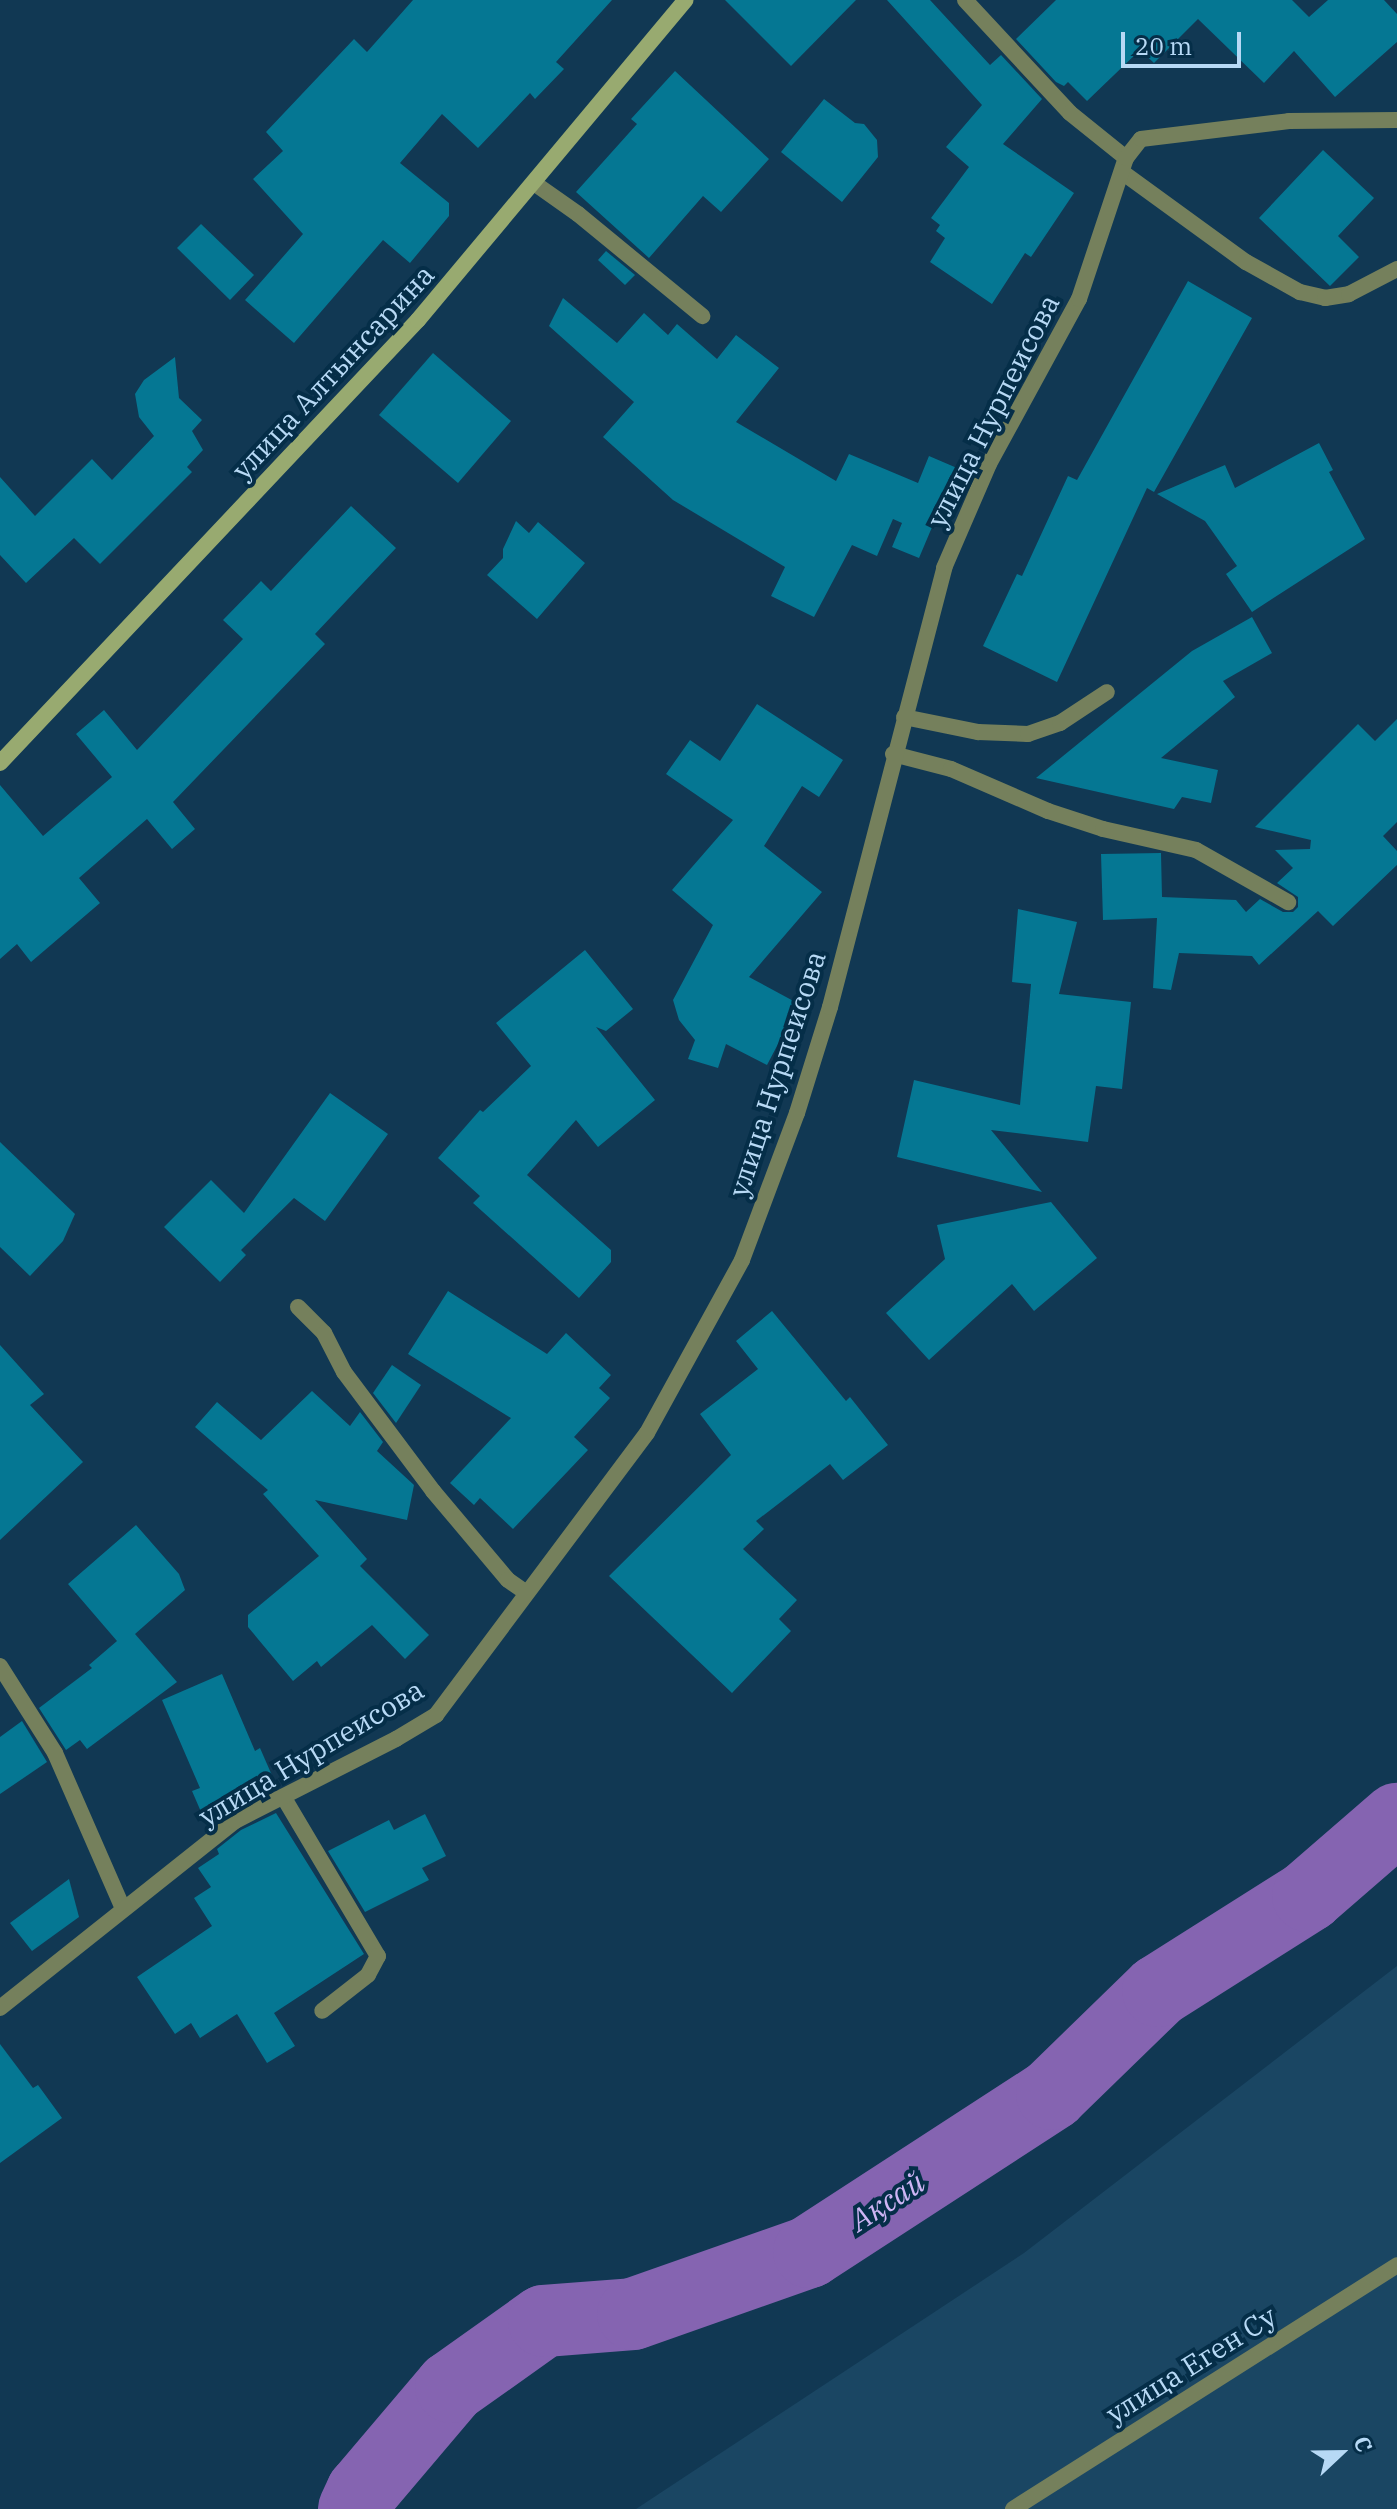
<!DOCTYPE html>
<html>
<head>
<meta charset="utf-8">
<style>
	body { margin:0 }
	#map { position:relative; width:1397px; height:2509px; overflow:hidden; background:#113853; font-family:"IBM Plex Serif",serif }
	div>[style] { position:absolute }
	.built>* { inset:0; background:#1a4663 }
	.river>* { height:72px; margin:-36px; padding:0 36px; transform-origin:36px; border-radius:36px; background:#8564b1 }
	.building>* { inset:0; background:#057793 }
	.street>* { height:16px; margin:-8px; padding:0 8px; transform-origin:8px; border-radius:8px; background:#75805c }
	.secondary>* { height:16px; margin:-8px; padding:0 8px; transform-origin:8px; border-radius:8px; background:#98aa70 }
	span { translate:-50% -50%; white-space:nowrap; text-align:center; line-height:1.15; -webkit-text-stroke:8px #052e48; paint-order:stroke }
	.street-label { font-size:28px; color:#b7d9f5 }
	.water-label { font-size:30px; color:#ceb5f4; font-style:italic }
	.north { position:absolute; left:1301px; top:2413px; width:80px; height:80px; -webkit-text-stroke:6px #052e48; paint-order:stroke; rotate:68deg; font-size:22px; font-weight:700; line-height:32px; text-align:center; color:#b7d9f5 }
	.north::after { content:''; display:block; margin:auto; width:28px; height:36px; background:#b7d9f5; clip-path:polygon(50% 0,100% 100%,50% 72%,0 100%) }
	.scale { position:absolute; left:1121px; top:32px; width:120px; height:36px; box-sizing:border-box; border:4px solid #b7d9f5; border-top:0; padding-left:10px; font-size:24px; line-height:28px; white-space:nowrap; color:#b7d9f5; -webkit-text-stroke:6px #052e48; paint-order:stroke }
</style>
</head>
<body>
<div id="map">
	<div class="built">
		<i style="clip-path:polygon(1397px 1966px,1397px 2509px,636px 2509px,1024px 2253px)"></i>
	</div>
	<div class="river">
		<i style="left:354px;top:2509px;width:19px;rotate:-65deg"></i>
		<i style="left:362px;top:2492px;width:138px;rotate:-49.7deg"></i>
		<i style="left:451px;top:2387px;width:114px;rotate:-35.4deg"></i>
		<i style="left:544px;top:2321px;width:89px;rotate:-4.5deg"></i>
		<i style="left:633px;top:2314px;width:187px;rotate:-19.4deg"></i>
		<i style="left:809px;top:2252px;width:290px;rotate:-33deg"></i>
		<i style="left:1052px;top:2094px;width:148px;rotate:-44.2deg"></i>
		<i style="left:1158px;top:1991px;width:178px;rotate:-32.3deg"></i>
		<i style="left:1308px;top:1896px;width:118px;rotate:-40.9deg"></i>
	</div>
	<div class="building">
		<i style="clip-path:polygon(413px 0,612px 0,556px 62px,564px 69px,535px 99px,530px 93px,478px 148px,442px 114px,400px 163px,449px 203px,449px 216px,410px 263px,383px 240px,294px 343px,245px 300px,303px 234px,253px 179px,283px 151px,266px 132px,354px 39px,367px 52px)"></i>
		<i style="clip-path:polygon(725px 0,856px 0,791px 66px)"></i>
		<i style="clip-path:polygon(887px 0,930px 0,990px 65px,1001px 55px,1042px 99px,1003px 144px,1074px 193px,1031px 257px,1025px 253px,992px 304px,930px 262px,945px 238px,936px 231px,940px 225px,931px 218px,969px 167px,946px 147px,982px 105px)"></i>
		<i style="clip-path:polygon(1056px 0,1292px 0,1309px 17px,1328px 0,1384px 0,1397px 14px,1397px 42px,1335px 97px,1294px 51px,1264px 83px,1198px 19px,1154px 63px,1140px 50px,1087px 101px,1068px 82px,1064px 86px,1056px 82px,1016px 39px)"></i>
		<i style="clip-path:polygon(675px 71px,769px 159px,721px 212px,703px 196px,649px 258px,576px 192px,637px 124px,631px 119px)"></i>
		<i style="clip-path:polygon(824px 99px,855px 123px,864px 124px,877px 140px,878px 157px,842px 202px,781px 152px)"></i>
		<i style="clip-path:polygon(1323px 150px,1374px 198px,1338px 236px,1359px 257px,1330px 286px,1259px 218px)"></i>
		<i style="clip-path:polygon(201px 224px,254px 275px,230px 300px,177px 248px)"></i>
		<i style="clip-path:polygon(606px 251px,635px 275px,625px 285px,598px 260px)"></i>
		<i style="clip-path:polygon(1188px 281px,1252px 318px,1154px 492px,1147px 488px,1057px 682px,983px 646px,1017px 574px,1022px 576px,1068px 476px,1077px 480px)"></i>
		<i style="clip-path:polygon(563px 298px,617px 343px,644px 313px,668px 335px,677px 324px,717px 359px,736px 335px,779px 368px,736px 422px,836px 481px,849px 454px,918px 483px,929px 456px,957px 468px,919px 558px,892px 547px,902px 523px,893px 519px,877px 556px,852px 545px,814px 617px,771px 596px,785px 567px,673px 500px,603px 437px,634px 402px,549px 326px)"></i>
		<i style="clip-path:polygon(433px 353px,511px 421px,458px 483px,379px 415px)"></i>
		<i style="clip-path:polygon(175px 357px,179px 398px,202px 420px,192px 431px,203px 450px,187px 467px,192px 472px,100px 564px,74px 538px,26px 583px,0 555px,0 477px,35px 516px,92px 459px,112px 480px,154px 436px,139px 417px,135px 394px,144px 380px)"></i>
		<i style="clip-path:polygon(1319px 443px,1333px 470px,1329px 472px,1365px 539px,1252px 612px,1226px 574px,1237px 566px,1205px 521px,1157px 494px,1225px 465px,1235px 488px)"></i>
		<i style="clip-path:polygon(351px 506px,396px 548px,315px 634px,325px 644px,173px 802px,195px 829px,172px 849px,147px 819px,79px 878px,100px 903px,31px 962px,17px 944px,0 959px,0 785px,43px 836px,112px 777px,76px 734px,104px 710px,137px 750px,243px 639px,223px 620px,261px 581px,271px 591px)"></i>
		<i style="clip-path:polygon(516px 521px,529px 533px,538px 522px,585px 563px,537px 619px,487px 575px,503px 558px,503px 549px)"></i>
		<i style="clip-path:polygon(1252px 617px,1272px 653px,1223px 681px,1235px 697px,1161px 758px,1218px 770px,1211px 803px,1182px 797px,1174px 809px,1036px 778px,1192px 651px)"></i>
		<i style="clip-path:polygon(757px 704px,843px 760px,819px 797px,802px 786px,764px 846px,822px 892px,749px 977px,799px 1004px,767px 1065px,726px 1044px,718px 1068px,688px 1059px,695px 1040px,679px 1020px,673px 1000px,713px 925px,672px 890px,733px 820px,666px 774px,690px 740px,720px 761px)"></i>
		<i style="clip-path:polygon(1397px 719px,1397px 822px,1383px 836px,1397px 851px,1397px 865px,1333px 926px,1318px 911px,1259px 965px,1252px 956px,1179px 953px,1171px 990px,1153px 988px,1157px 918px,1103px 920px,1101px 854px,1161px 853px,1162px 897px,1236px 900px,1246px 912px,1260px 899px,1283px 912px,1293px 912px,1298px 907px,1298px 897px,1277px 883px,1293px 868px,1275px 850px,1310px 849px,1311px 840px,1255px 827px,1358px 724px,1375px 741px)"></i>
		<i style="clip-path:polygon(1018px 909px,1077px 922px,1059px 994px,1131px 1002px,1122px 1089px,1096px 1086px,1088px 1142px,991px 1130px,1042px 1192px,897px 1157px,914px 1080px,1020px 1105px,1031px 984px,1012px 982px)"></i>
		<i style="clip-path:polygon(585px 950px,633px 1009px,606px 1031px,596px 1027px,655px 1100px,598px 1147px,576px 1120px,527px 1175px,611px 1250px,611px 1262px,579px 1298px,473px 1203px,480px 1196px,438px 1158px,480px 1110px,483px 1112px,531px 1066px,496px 1023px)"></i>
		<i style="clip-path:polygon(330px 1093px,388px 1134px,325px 1221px,294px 1198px,241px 1250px,246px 1255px,220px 1282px,164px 1227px,211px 1180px,244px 1213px)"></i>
		<i style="clip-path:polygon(0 1142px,75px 1214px,63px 1241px,30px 1276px,0 1247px)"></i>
		<i style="clip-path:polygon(1051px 1202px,1097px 1258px,1034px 1311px,1012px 1284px,929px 1360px,886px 1313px,945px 1259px,937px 1225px)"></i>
		<i style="clip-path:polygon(448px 1291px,547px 1354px,566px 1333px,611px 1375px,599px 1388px,610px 1398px,574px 1437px,588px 1450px,513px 1529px,480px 1498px,474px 1505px,450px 1483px,511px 1418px,408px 1354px)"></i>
		<i style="clip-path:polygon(772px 1311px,846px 1401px,850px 1397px,888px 1445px,843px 1480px,830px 1464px,756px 1521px,764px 1529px,743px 1549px,797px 1600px,779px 1619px,791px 1631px,732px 1693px,609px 1576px,731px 1455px,700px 1414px,758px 1369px,736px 1341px)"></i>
		<i style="clip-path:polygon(0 1345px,44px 1394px,30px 1405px,83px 1462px,0 1540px)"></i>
		<i style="clip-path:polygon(392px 1365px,421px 1385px,396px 1423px,373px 1393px)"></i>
		<i style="clip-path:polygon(312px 1391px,350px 1426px,360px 1412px,383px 1442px,377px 1451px,414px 1485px,407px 1520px,315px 1500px,367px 1559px,360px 1566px,429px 1635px,405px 1659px,372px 1625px,321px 1667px,317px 1661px,293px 1681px,248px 1627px,248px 1615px,319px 1556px,263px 1494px,268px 1490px,195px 1427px,217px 1402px,261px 1440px)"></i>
		<i style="clip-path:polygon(136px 1525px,179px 1574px,185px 1590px,135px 1634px,177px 1682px,87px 1749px,80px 1740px,66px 1750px,39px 1708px,92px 1668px,89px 1665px,117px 1641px,68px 1584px)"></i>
		<i style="clip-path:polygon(222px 1674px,255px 1751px,260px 1748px,274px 1780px,259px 1787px,263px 1794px,230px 1811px,208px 1828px,192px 1791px,200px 1788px,162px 1700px)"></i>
		<i style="clip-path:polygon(22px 1721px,47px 1762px,0 1794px,0 1737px)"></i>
		<i style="clip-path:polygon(276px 1813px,364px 1954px,274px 2013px,295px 2046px,267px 2063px,237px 2014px,200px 2038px,191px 2023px,175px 2034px,137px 1977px,212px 1926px,194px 1898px,211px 1887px,198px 1868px,219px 1854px,217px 1849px,241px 1830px)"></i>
		<i style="clip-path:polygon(425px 1814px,446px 1856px,422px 1868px,429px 1880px,365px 1912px,328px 1851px,389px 1820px,394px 1830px)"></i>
		<i style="clip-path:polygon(69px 1879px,79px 1917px,32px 1951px,10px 1923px)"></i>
		<i style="clip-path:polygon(0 2044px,33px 2088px,38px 2085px,62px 2118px,0 2163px)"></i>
	</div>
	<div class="street">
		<i style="left:965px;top:0;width:154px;rotate:47.1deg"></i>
		<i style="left:1070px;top:113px;width:72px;rotate:38.8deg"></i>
		<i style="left:1122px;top:172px;width:153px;rotate:36deg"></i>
		<i style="left:1246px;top:262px;width:62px;rotate:29.1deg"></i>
		<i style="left:1300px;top:292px;width:26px;rotate:13deg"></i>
		<i style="left:1325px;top:298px;width:24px;rotate:-9deg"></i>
		<i style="left:1349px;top:294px;width:54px;rotate:-27.5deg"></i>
		<i style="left:534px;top:183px;width:54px;rotate:35.2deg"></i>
		<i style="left:578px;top:214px;width:161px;rotate:39.4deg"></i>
		<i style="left:904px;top:717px;width:76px;rotate:11.5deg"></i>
		<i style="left:978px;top:732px;width:50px;rotate:2.3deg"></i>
		<i style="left:1028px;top:734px;width:34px;rotate:-19deg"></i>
		<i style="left:1060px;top:723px;width:56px;rotate:-33.4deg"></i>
		<i style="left:893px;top:754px;width:60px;rotate:14.5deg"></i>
		<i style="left:951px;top:769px;width:106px;rotate:23.4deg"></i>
		<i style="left:1048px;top:811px;width:58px;rotate:18.1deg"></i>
		<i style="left:1103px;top:829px;width:95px;rotate:12.7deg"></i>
		<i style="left:1196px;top:850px;width:106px;rotate:29.5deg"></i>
		<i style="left:298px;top:1307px;width:37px;rotate:45deg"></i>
		<i style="left:324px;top:1333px;width:44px;rotate:62.9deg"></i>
		<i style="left:344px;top:1372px;width:149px;rotate:53.2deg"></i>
		<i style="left:433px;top:1491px;width:116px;rotate:49.9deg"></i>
		<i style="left:508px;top:1580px;width:21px;rotate:35deg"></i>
		<i style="left:0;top:1666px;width:103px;rotate:57.7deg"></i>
		<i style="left:55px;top:1753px;width:170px;rotate:66.4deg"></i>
		<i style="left:284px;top:1798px;width:184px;rotate:59.3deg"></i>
		<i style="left:378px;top:1956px;width:21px;rotate:118deg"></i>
		<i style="left:368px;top:1975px;width:58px;rotate:142deg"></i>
		<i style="left:0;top:2008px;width:300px;rotate:-38.5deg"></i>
		<i style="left:235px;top:1821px;width:181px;rotate:-27deg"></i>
		<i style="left:396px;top:1739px;width:47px;rotate:-31deg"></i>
		<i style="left:436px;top:1715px;width:352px;rotate:-53.2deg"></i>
		<i style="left:647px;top:1433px;width:197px;rotate:-61.2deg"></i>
		<i style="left:742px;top:1260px;width:157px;rotate:-69.5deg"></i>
		<i style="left:797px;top:1113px;width:111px;rotate:-72.7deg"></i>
		<i style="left:830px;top:1007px;width:454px;rotate:-75.4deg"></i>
		<i style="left:944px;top:568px;width:113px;rotate:-66.6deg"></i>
		<i style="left:989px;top:464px;width:188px;rotate:-61.4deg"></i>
		<i style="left:1079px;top:299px;width:149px;rotate:-71.6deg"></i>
		<i style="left:1126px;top:158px;width:24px;rotate:-52deg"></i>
		<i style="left:1141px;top:139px;width:149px;rotate:-6.9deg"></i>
		<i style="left:1289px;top:121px;width:108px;rotate:-0.5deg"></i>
		<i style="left:1013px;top:2509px;width:455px;rotate:-32.4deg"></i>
	</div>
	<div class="secondary">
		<i style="left:0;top:763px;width:609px;rotate:-46.66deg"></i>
		<i style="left:418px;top:320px;width:417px;rotate:-50.1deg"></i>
	</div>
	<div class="street-label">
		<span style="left:333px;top:372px;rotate:-47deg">улица Алтынсарина</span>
		<span style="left:993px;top:411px;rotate:-63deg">улица Нурпеисова</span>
		<span style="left:777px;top:1074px;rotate:-72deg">улица Нурпеисова</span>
		<span style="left:311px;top:1753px;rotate:-31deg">улица Нурпеисова</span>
		<span style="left:1191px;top:2365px;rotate:-32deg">улица Еген Су</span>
	</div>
	<div class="water-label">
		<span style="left:887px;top:2201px;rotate:-33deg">Ақсай</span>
	</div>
	<div class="north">С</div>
	<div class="scale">20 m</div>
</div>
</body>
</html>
